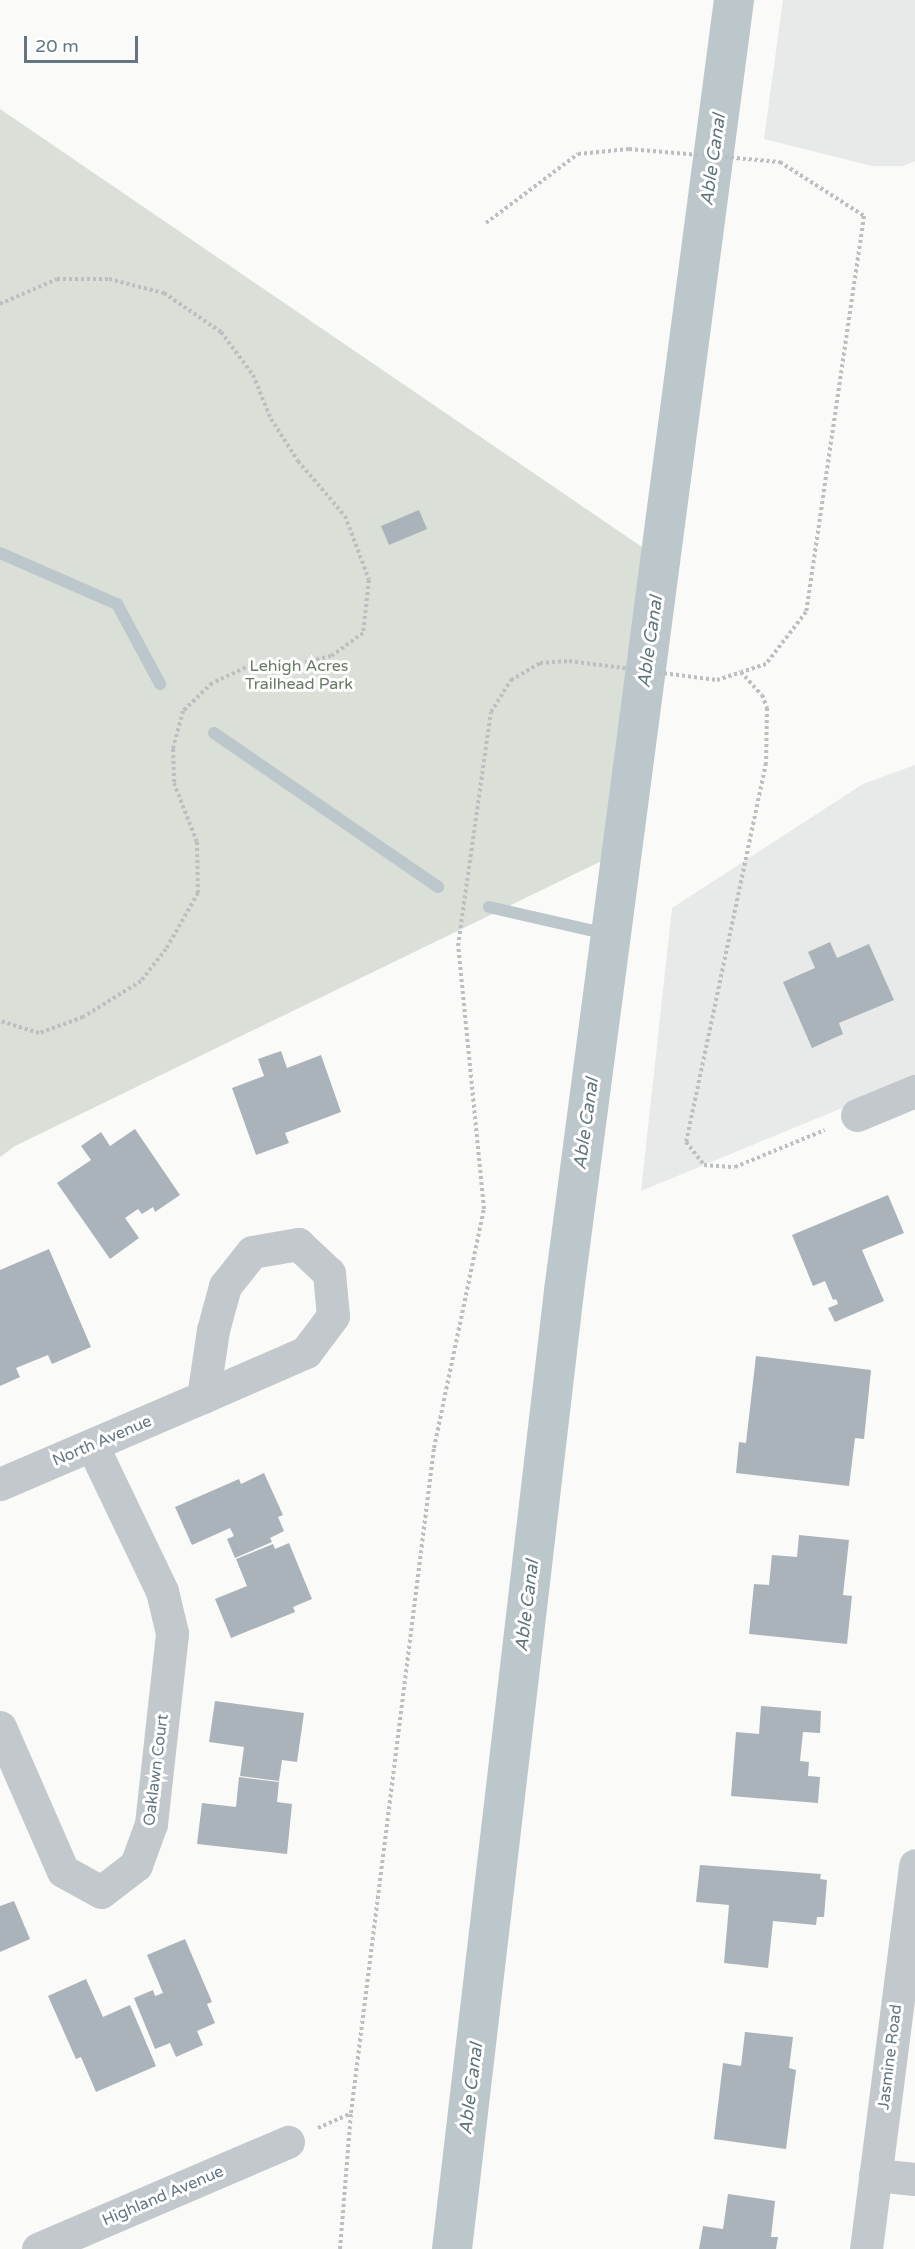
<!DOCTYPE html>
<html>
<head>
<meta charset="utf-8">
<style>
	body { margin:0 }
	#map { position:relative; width:915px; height:2249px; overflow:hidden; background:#fafaf8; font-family:"Varela Round",sans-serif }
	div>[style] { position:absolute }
	.built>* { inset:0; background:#e8e9e9 }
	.green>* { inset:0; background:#dadfd7 }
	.stream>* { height:12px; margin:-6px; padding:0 6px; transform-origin:6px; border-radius:6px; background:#bbc7cb }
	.canal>* { height:40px; margin:-20px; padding:0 20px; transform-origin:20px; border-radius:20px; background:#bbc7cb }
	.building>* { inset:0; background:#aab3b9 }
	.path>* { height:4px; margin-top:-2px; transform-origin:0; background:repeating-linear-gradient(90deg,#bbbfc2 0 3px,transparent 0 6px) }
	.minor>* { height:33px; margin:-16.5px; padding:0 16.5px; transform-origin:16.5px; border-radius:16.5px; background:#c3c8cc }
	span { translate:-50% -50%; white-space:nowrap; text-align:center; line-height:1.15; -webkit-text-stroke:6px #fff; paint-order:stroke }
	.park-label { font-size:16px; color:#687a64 }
	.street-label { font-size:16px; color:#657683 }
	.water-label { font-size:18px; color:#60757c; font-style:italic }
	.scale { position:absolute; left:24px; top:36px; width:114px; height:27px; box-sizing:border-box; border:3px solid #657683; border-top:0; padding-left:8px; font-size:18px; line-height:21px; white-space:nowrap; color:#657683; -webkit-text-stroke:4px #fff; paint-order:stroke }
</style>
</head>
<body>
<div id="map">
	<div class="built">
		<i style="clip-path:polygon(783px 0,915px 0,915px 161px,904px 166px,872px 166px,764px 139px)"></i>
		<i style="clip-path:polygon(915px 765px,915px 1078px,641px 1191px,672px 908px,863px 784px)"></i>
	</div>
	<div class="green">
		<i style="clip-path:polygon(0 109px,661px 560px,622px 851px,15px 1146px,0 1157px)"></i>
	</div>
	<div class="stream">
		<i style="left:0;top:553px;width:128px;rotate:23.6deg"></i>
		<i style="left:117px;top:604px;width:91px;rotate:61.7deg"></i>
		<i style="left:214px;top:733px;width:272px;rotate:34.5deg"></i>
		<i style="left:489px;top:907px;width:125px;rotate:12.9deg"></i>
	</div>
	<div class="canal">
		<i style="left:452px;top:2249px;width:965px;rotate:-83.33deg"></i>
		<i style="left:564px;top:1291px;width:1302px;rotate:-82.5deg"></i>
	</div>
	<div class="building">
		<i style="clip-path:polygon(419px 510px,427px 529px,389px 545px,381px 526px)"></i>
		<i style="clip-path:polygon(830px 942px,837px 958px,869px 944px,894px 1000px,839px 1023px,843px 1034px,812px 1048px,783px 982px,815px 968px,808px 952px)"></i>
		<i style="clip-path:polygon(281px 1051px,287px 1068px,321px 1055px,341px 1112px,285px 1133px,289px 1143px,256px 1155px,232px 1088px,264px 1076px,258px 1059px)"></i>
		<i style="clip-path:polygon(135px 1129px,180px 1195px,155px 1212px,153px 1207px,142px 1214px,138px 1209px,125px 1218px,139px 1238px,110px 1259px,57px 1183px,91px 1160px,81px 1146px,101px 1132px,110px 1146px)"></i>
		<i style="clip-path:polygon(888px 1195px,904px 1233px,862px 1250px,884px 1301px,835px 1322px,828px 1308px,838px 1304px,836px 1299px,833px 1300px,825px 1281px,813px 1286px,792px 1235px)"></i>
		<i style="clip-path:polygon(49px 1249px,91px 1347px,52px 1364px,48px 1355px,16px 1368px,20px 1377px,0 1386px,0 1270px)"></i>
		<i style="clip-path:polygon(756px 1356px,871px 1370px,864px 1439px,855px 1438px,849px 1486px,736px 1473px,739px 1442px,746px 1443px)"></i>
		<i style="clip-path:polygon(264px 1473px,283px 1515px,278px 1517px,284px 1531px,270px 1538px,272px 1542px,235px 1558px,227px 1539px,234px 1536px,230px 1528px,192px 1545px,175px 1507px,239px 1479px,241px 1484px)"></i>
		<i style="clip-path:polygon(799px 1535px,849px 1540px,843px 1595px,852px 1596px,847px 1644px,749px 1634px,754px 1584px,769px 1585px,772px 1555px,797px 1557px)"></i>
		<i style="clip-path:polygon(289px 1543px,312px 1599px,293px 1607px,295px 1612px,231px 1638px,215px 1599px,247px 1586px,236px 1559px,273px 1544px,275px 1549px)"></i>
		<i style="clip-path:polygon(215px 1701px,304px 1713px,297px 1762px,282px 1760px,279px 1781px,240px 1776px,244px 1747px,209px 1742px)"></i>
		<i style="clip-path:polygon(761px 1706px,821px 1711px,820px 1733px,803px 1732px,800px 1761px,809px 1762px,808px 1776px,820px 1777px,818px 1803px,731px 1796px,736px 1732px,759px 1734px)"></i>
		<i style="clip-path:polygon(239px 1777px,279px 1782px,277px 1802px,292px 1804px,287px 1854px,197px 1844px,202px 1803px,236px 1807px)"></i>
		<i style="clip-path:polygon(700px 1865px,821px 1874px,820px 1879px,827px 1880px,824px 1917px,817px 1917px,816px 1925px,773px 1921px,768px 1968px,724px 1963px,729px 1905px,696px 1902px)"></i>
		<i style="clip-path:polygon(14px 1901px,30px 1939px,0 1952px,0 1906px)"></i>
		<i style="clip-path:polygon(185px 1939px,212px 2002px,207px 2004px,215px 2023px,197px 2031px,203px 2045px,176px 2057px,170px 2043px,155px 2049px,134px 1998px,153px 1990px,155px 1996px,163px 1993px,147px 1955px)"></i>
		<i style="clip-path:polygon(86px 1979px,103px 2017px,130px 2005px,156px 2066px,96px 2092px,81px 2057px,76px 2059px,48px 1996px)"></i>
		<i style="clip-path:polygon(745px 2032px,793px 2037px,789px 2068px,796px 2070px,786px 2149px,714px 2139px,723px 2063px,741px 2066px)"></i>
		<i style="clip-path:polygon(728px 2194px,775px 2201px,771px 2237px,778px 2237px,776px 2249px,699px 2249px,703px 2226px,723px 2229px)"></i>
	</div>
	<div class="path">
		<i style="left:486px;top:223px;width:115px;rotate:-36.9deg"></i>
		<i style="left:578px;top:154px;width:51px;rotate:-5.6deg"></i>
		<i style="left:629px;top:149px;width:152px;rotate:4.9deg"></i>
		<i style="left:780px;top:162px;width:100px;rotate:32.7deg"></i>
		<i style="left:864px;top:216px;width:400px;rotate:98.3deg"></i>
		<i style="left:806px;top:612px;width:66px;rotate:127.6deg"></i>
		<i style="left:766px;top:664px;width:26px;rotate:162deg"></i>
		<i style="left:0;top:304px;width:62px;rotate:-23.7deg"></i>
		<i style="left:57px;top:279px;width:52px"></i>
		<i style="left:109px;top:279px;width:57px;rotate:14.3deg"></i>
		<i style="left:164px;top:293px;width:69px;rotate:34.4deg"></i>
		<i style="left:221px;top:332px;width:54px;rotate:53.3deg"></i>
		<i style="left:253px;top:375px;width:48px;rotate:67.8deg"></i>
		<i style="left:271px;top:419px;width:50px;rotate:57.3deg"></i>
		<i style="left:298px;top:461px;width:72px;rotate:49.5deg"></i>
		<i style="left:345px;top:516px;width:68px;rotate:69.4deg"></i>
		<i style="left:369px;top:580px;width:53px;rotate:96.5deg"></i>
		<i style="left:363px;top:633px;width:39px;rotate:144deg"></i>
		<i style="left:331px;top:656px;width:41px;rotate:166deg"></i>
		<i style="left:291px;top:666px;width:40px;rotate:-178.6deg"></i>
		<i style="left:251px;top:665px;width:43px;rotate:155.2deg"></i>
		<i style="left:212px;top:683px;width:40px;rotate:136deg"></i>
		<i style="left:183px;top:711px;width:39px;rotate:105deg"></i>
		<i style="left:173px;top:749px;width:34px;rotate:88deg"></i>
		<i style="left:174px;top:783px;width:63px;rotate:68.7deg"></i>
		<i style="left:197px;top:842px;width:51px;rotate:88.9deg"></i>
		<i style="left:198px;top:893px;width:64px;rotate:119.7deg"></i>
		<i style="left:166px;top:949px;width:41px;rotate:128deg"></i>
		<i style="left:141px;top:981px;width:68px;rotate:148.2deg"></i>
		<i style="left:83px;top:1017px;width:47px;rotate:160deg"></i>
		<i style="left:39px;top:1033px;width:41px;rotate:-162.9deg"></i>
		<i style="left:318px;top:2128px;width:36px;rotate:-24deg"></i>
		<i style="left:340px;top:2249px;width:136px;rotate:-85.4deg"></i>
		<i style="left:351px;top:2113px;width:670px;rotate:-82.89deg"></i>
		<i style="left:434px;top:1448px;width:244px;rotate:-78.2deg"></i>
		<i style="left:484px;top:1209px;width:264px;rotate:-95.6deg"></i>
		<i style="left:458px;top:946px;width:236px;rotate:-82deg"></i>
		<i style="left:491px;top:712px;width:38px;rotate:-58deg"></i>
		<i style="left:511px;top:680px;width:34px;rotate:-30deg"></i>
		<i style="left:540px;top:663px;width:29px;rotate:-4deg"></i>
		<i style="left:569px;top:661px;width:149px;rotate:7.3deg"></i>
		<i style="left:717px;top:680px;width:25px;rotate:-18deg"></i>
		<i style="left:741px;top:672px;width:31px;rotate:48deg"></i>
		<i style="left:762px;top:695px;width:14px;rotate:69deg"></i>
		<i style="left:767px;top:708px;width:55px;rotate:91deg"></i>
		<i style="left:766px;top:763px;width:387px;rotate:101.9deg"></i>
		<i style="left:686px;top:1142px;width:29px;rotate:52deg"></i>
		<i style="left:704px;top:1165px;width:31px;rotate:4deg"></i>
		<i style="left:735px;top:1167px;width:97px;rotate:-22.3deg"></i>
	</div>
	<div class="minor">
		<i style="left:857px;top:1115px;width:63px;rotate:-22.5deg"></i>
		<i style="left:298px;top:1244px;width:42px;rotate:43.1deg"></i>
		<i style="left:329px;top:1273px;width:43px;rotate:84.7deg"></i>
		<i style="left:333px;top:1316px;width:45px;rotate:126.9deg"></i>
		<i style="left:306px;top:1352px;width:112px;rotate:156.4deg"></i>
		<i style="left:203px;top:1397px;width:68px;rotate:-81.5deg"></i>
		<i style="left:213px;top:1330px;width:46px;rotate:-74.7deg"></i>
		<i style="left:225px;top:1286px;width:43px;rotate:-51.5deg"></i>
		<i style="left:252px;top:1252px;width:47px;rotate:-9.9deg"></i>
		<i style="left:0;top:1484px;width:221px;rotate:-23.2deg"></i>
		<i style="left:0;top:1727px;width:157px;rotate:66.4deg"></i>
		<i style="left:63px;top:1871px;width:43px;rotate:28.9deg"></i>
		<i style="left:101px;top:1892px;width:44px;rotate:-37.6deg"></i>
		<i style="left:136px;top:1865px;width:44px;rotate:-69.9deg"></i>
		<i style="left:151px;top:1824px;width:192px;rotate:-83.7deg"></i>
		<i style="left:172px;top:1633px;width:43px;rotate:-103.4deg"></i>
		<i style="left:162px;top:1591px;width:162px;rotate:-115.6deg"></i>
		<i style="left:875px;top:2175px;width:40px;rotate:5.7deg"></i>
		<i style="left:38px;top:2249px;width:272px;rotate:-23.2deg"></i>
		<i style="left:866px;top:2249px;width:387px;rotate:-82.7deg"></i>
	</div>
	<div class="park-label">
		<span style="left:299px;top:675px">Lehigh Acres<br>Trailhead Park</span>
	</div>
	<div class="street-label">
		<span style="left:102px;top:1441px;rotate:-23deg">North Avenue</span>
		<span style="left:156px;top:1770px;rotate:-83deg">Oaklawn Court</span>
		<span style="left:890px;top:2057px;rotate:-83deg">Jasmine Road</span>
		<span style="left:163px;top:2196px;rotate:-23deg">Highland Avenue</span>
	</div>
	<div class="water-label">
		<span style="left:713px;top:160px;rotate:-82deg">Able Canal</span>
		<span style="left:650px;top:642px;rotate:-82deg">Able Canal</span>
		<span style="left:586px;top:1124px;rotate:-82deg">Able Canal</span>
		<span style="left:527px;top:1606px;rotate:-83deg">Able Canal</span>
		<span style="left:471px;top:2089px;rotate:-83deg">Able Canal</span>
	</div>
	<div class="scale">20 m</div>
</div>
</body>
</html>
